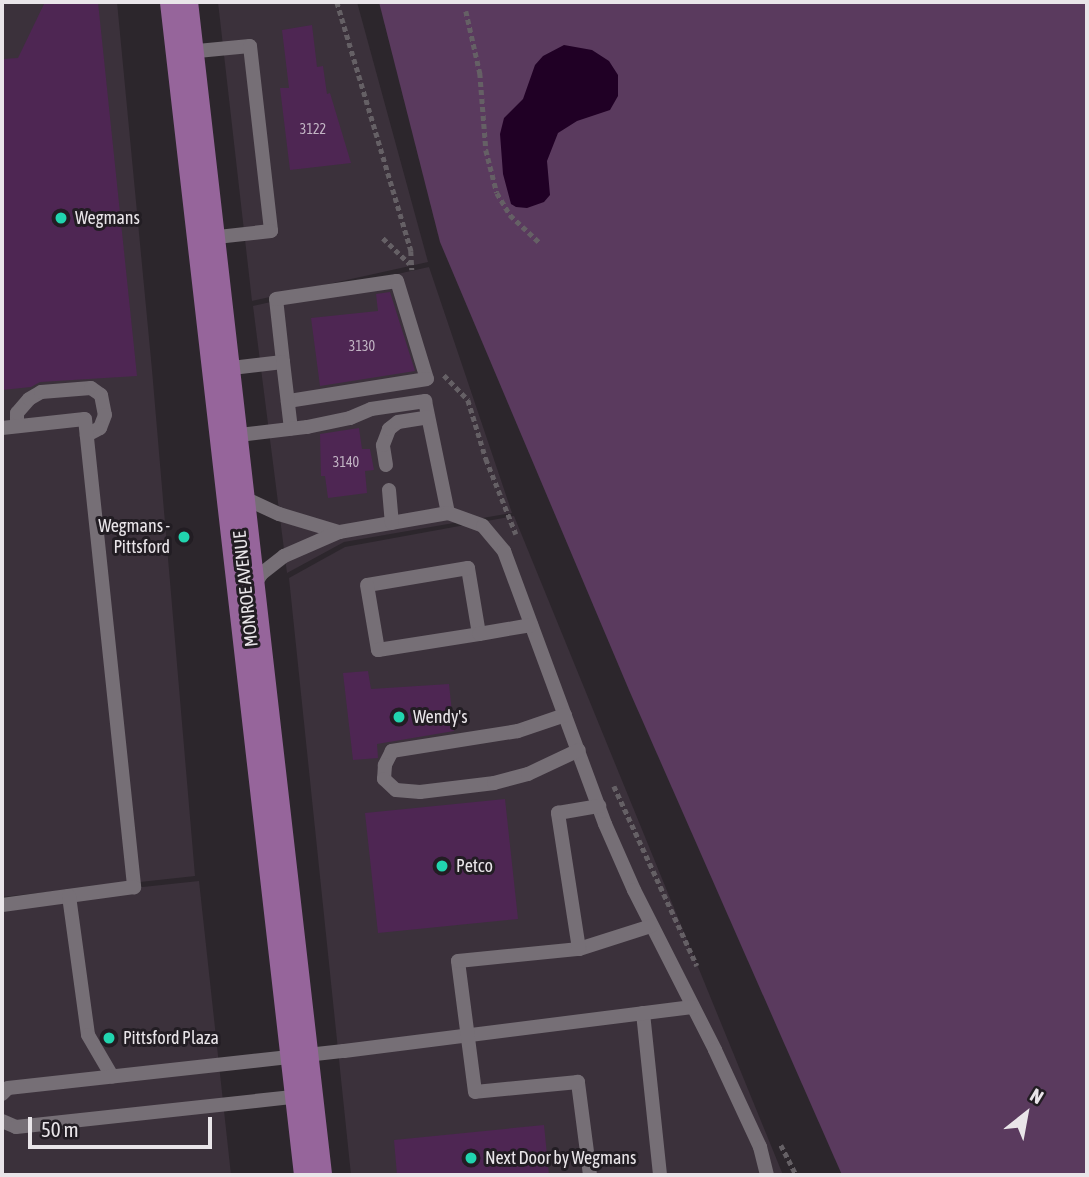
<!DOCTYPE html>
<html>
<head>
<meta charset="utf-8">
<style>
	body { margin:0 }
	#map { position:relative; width:1089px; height:1177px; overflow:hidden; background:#2c262c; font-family:"Asap Condensed",sans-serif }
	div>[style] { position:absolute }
	.built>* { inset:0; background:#3b313b }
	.green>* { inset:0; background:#5a3a5e }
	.water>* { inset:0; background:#200025 }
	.building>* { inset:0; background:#4e2653 }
	.path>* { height:4.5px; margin-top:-2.25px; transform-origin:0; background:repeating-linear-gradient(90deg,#656065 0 5px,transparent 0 8.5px) }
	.lane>* { height:14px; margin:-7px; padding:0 7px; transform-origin:7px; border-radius:7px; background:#766f76 }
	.primary>* { height:38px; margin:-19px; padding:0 19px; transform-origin:19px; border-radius:19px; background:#96659b }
	.dots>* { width:19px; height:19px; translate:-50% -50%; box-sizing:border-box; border:4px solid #221d23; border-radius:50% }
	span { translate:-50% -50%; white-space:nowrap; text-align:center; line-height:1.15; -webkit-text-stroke:6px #221d23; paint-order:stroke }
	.number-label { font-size:14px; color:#c2b5c4 }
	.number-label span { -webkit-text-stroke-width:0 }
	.poi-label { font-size:18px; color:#e9e5e9 }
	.left { translate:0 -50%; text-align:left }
	.right { translate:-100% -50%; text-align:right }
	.street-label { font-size:18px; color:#e9e5e9 }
	.frame { position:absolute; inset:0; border:4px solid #e9e5e9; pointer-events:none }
	.north { position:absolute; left:991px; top:1079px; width:70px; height:70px; -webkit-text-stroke:5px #221d23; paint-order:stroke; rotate:31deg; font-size:19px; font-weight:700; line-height:28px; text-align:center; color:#e9e5e9 }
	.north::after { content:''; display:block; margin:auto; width:24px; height:32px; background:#e9e5e9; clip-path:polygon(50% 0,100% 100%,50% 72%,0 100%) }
	.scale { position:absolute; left:28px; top:1117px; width:184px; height:32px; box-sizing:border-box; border:4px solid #e9e5e9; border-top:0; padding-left:9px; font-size:21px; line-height:24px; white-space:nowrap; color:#e9e5e9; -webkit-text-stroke:5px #221d23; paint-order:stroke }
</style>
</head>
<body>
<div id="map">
	<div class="built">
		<i style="clip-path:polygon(2px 2px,117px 2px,152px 370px,195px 876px,2px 897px)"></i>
		<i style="clip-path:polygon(218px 2px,357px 2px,428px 262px,252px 301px)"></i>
		<i style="clip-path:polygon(429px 267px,512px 513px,344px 542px,287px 573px,253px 306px)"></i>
		<i style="clip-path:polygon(514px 516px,783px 1175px,351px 1175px,289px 578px,345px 547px)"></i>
		<i style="clip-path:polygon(199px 881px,231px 1175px,2px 1175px,2px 902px)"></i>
	</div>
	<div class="green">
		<i style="clip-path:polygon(379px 2px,1087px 2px,1087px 1175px,842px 1175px,629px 690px,440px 242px)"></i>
	</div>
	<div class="water">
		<i style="clip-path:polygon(564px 45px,592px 50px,609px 61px,618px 75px,618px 96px,610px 110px,577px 121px,558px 133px,547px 161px,550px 195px,544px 202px,527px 208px,516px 207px,511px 204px,503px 174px,500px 134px,504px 118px,523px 99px,535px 65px,543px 56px)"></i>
	</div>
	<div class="building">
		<i style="clip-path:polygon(45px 2px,98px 2px,137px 376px,40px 382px,31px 387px,2px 390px,2px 59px,18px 58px)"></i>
		<i style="clip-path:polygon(312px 25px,317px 67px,323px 66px,327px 94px,330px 93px,351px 163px,290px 170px,280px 88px,289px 88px,282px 30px)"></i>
		<i style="clip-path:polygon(390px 292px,415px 371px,320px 386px,311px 318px,378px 311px,376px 294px)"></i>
		<i style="clip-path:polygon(359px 428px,362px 449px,370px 449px,374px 470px,365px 471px,367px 493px,328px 498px,325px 476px,321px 476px,320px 434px)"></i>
		<i style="clip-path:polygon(368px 671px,371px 689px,449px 684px,454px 731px,377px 744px,378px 758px,353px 760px,343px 673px)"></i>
		<i style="clip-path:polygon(505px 799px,518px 919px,378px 933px,365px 813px)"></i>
		<i style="clip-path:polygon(544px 1125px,549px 1175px,397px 1175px,394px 1140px)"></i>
	</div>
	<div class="path">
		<i style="left:337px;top:2px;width:260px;rotate:73.4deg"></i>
		<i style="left:411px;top:251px;width:19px;rotate:87deg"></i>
		<i style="left:466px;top:11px;width:64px;rotate:77.3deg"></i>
		<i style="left:480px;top:73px;width:77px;rotate:85.5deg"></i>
		<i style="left:486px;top:150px;width:44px;rotate:75.7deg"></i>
		<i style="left:497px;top:193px;width:26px;rotate:59deg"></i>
		<i style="left:510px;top:215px;width:41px;rotate:43deg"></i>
		<i style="left:383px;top:238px;width:37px;rotate:44deg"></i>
		<i style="left:444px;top:375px;width:35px;rotate:46deg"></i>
		<i style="left:468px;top:400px;width:62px;rotate:73deg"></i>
		<i style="left:486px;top:459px;width:81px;rotate:68.2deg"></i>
		<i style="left:614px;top:786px;width:198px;rotate:65.2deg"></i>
		<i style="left:781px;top:1145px;width:34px;rotate:63deg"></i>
	</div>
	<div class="lane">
		<i style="left:187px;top:52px;width:63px;rotate:-5.4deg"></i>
		<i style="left:250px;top:46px;width:186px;rotate:83.5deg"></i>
		<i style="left:271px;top:231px;width:62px;rotate:173.6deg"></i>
		<i style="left:283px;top:362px;width:63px;rotate:-96.3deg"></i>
		<i style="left:276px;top:299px;width:122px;rotate:-8.5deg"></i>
		<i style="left:397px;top:281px;width:102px;rotate:73deg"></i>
		<i style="left:427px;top:379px;width:141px;rotate:171deg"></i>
		<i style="left:223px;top:369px;width:60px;rotate:-6.7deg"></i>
		<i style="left:283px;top:362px;width:67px;rotate:83.2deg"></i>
		<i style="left:17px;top:426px;width:13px;rotate:-90deg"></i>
		<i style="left:17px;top:413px;width:18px;rotate:-49deg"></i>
		<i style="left:29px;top:399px;width:14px;rotate:-30deg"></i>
		<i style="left:41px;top:392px;width:50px;rotate:-4.6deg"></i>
		<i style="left:91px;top:388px;width:12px;rotate:35deg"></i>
		<i style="left:101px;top:395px;width:20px;rotate:79deg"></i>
		<i style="left:105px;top:415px;width:14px;rotate:111deg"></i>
		<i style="left:100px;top:428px;width:15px;rotate:152deg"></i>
		<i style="left:2px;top:428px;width:83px;rotate:-6.2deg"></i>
		<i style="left:85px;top:419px;width:471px;rotate:84deg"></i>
		<i style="left:134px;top:887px;width:133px;rotate:172.2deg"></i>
		<i style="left:231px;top:436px;width:77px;rotate:-6.8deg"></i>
		<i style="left:307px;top:427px;width:44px;rotate:-11.8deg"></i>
		<i style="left:350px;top:418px;width:23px;rotate:-23deg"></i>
		<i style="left:371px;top:409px;width:55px;rotate:-8.4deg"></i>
		<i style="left:425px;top:401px;width:114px;rotate:78.4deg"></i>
		<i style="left:448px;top:513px;width:111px;rotate:170.1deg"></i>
		<i style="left:386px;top:465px;width:20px;rotate:-99deg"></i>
		<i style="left:383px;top:445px;width:17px;rotate:-69deg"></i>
		<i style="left:389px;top:429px;width:11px;rotate:-38deg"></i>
		<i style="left:398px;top:422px;width:30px;rotate:-9deg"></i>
		<i style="left:389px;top:490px;width:33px;rotate:85deg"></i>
		<i style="left:240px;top:496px;width:43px;rotate:24.8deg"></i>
		<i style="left:279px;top:514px;width:63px;rotate:16.7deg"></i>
		<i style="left:339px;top:532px;width:60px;rotate:156.4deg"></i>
		<i style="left:284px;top:556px;width:28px;rotate:142deg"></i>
		<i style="left:262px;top:573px;width:17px;rotate:123deg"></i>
		<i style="left:448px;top:513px;width:37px;rotate:20deg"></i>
		<i style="left:483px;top:526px;width:33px;rotate:50deg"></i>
		<i style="left:504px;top:551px;width:291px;rotate:69.7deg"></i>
		<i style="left:605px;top:824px;width:72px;rotate:66.3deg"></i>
		<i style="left:634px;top:890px;width:179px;rotate:63.1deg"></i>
		<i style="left:715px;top:1050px;width:107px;rotate:65.1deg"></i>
		<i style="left:760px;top:1147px;width:29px;rotate:76deg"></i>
		<i style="left:479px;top:634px;width:67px;rotate:-99.5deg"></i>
		<i style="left:468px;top:568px;width:102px;rotate:170.4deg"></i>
		<i style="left:367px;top:585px;width:66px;rotate:80.4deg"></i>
		<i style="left:378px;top:650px;width:102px;rotate:-9deg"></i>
		<i style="left:479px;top:634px;width:53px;rotate:-9.8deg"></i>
		<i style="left:565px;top:715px;width:50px;rotate:161.2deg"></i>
		<i style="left:518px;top:731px;width:128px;rotate:171deg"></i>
		<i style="left:392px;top:751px;width:16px;rotate:117deg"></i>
		<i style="left:385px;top:765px;width:14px;rotate:94deg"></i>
		<i style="left:384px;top:779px;width:16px;rotate:43deg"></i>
		<i style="left:396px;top:790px;width:24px;rotate:5deg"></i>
		<i style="left:420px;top:792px;width:75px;rotate:-6.9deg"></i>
		<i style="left:494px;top:783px;width:35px;rotate:-15deg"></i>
		<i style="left:528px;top:774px;width:56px;rotate:-25.2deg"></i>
		<i style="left:69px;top:896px;width:140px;rotate:82.2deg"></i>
		<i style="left:88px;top:1035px;width:48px;rotate:59.7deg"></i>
		<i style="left:579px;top:949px;width:76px;rotate:-17.7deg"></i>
		<i style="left:643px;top:1013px;width:163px;rotate:84deg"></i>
		<i style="left:2px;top:1094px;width:8px;rotate:-45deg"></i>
		<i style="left:8px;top:1088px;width:338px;rotate:-6.3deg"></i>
		<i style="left:344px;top:1051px;width:351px;rotate:-7.2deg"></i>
		<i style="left:2px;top:1121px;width:15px;rotate:23deg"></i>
		<i style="left:16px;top:1127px;width:288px;rotate:-6.2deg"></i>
		<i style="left:590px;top:1175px;width:94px;rotate:-97.4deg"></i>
		<i style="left:578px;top:1082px;width:103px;rotate:174.5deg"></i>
		<i style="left:475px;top:1092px;width:132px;rotate:-97.4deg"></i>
		<i style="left:458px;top:961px;width:122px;rotate:-5.7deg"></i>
		<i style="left:579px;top:949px;width:138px;rotate:-98.8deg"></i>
		<i style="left:558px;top:813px;width:42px;rotate:-9.7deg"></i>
	</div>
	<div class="primary">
		<i style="left:179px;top:2px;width:1181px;rotate:83.48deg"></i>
	</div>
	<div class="dots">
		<i style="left:61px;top:218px;background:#21d5af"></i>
		<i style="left:184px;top:537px;background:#21d5af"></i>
		<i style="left:399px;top:717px;background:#21d5af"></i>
		<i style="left:442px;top:866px;background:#21d5af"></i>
		<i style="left:109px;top:1038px;background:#21d5af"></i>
		<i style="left:471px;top:1158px;background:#21d5af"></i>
	</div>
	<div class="number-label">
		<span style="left:313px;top:129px">3122</span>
		<span style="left:362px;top:346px">3130</span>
		<span style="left:346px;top:462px">3140</span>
	</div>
	<div class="poi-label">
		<span class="left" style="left:75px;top:218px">Wegmans</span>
		<span class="right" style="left:170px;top:537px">Wegmans -<br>Pittsford</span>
		<span class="left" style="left:413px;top:717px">Wendy's</span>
		<span class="left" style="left:456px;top:866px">Petco</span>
		<span class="left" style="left:123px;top:1038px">Pittsford Plaza</span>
		<span class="left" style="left:485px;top:1158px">Next Door by Wegmans</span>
	</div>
	<div class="street-label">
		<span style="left:246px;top:589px;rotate:-96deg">MONROE AVENUE</span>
	</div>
	<div class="frame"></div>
	<div class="north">N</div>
	<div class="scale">50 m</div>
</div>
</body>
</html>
